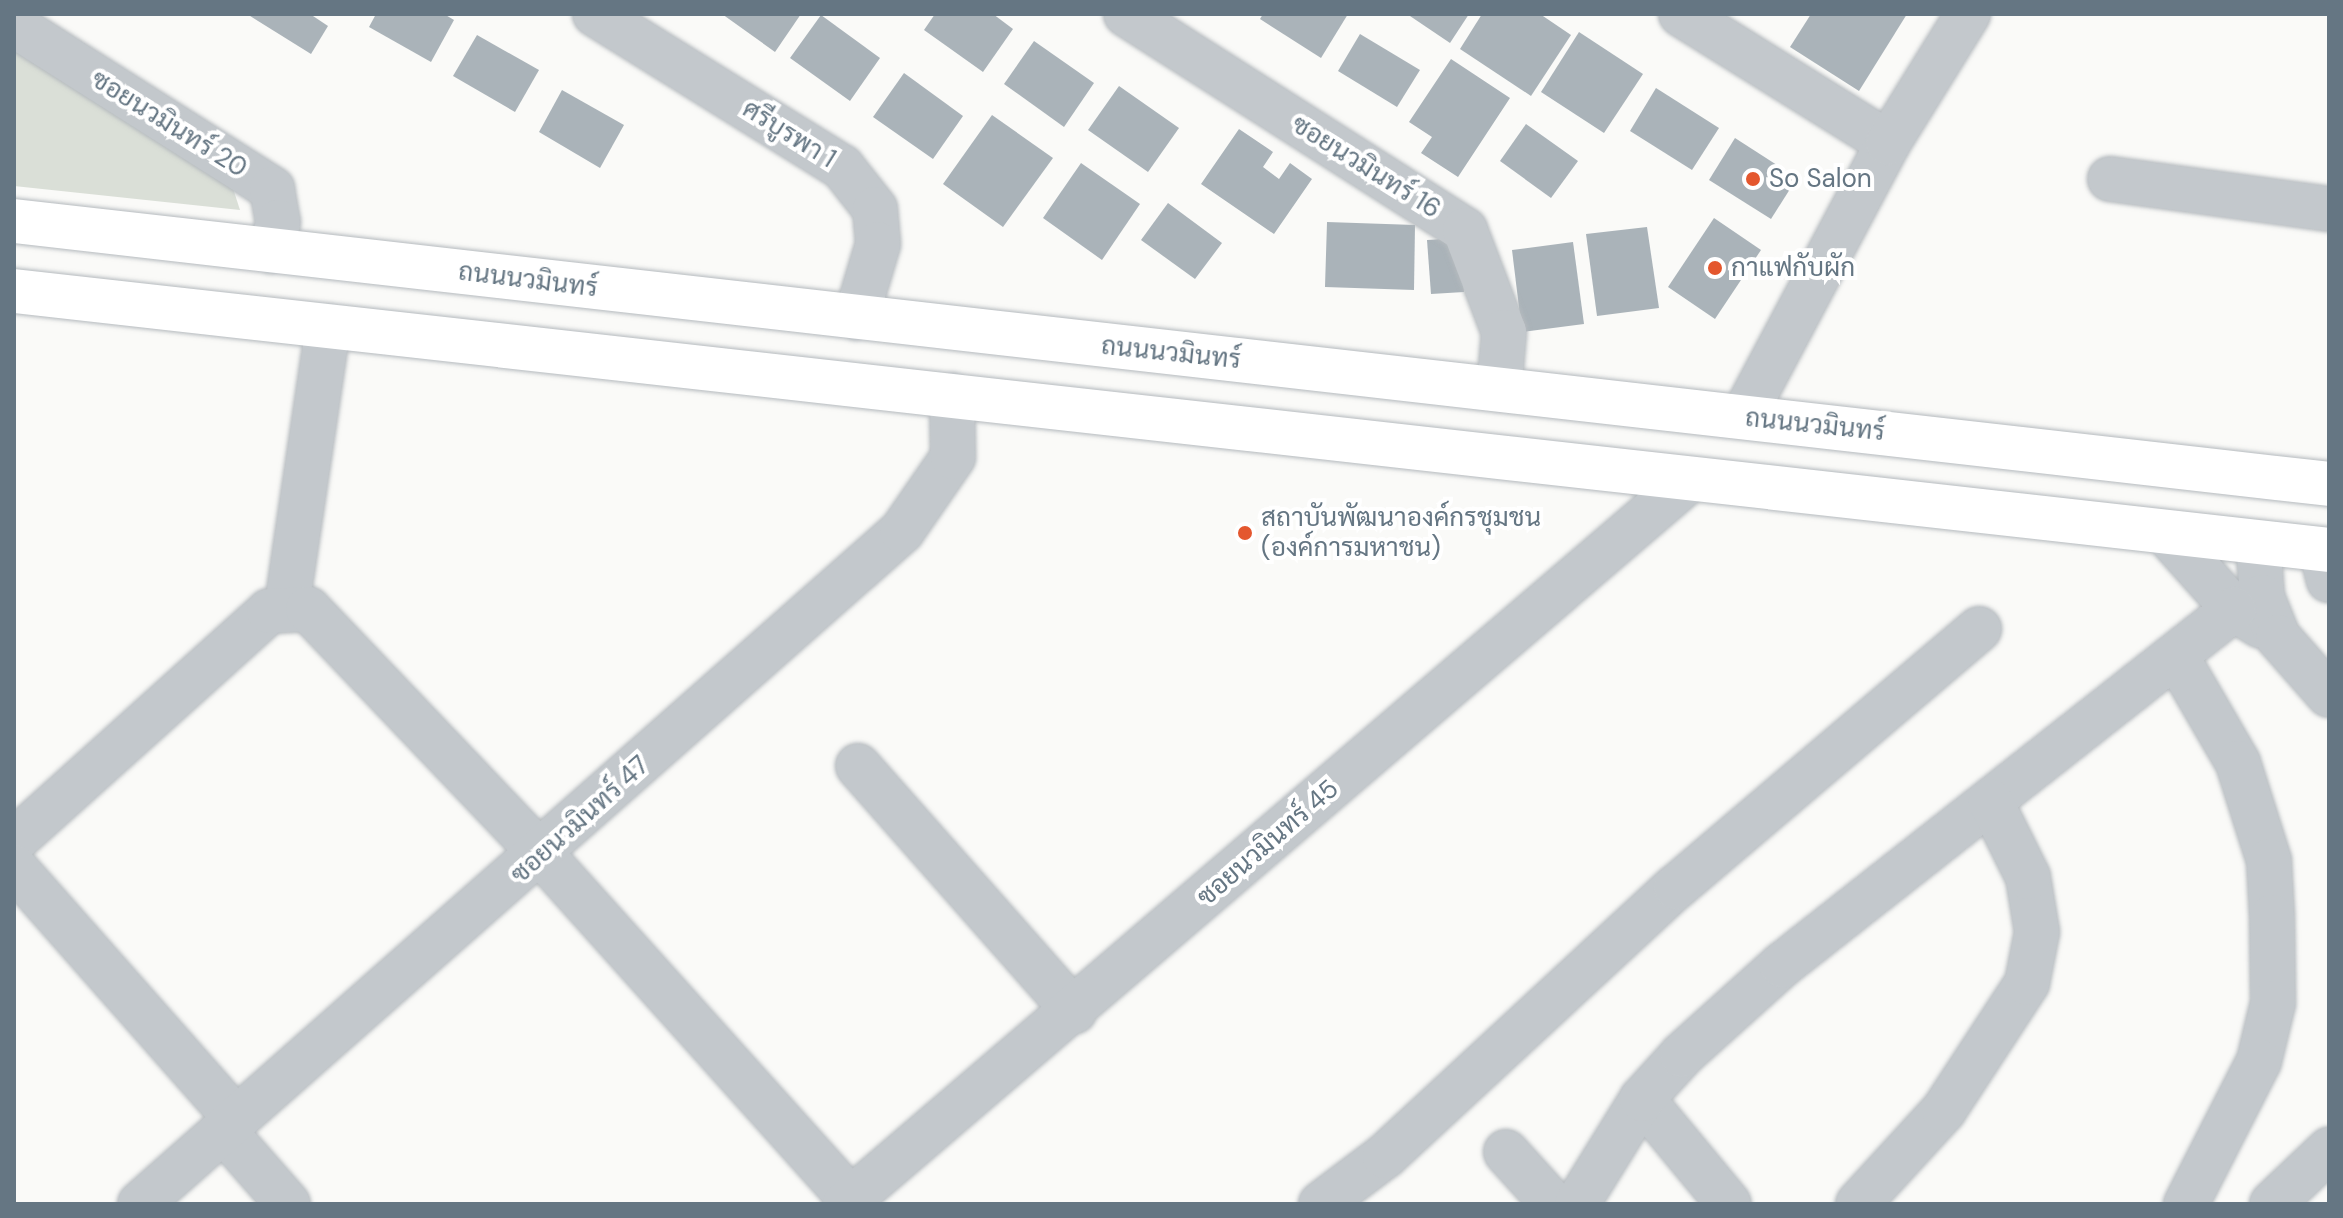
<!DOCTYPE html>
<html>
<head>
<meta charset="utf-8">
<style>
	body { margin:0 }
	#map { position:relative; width:2343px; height:1218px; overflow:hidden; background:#fafaf8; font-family:"DM Sans",Sarabun,sans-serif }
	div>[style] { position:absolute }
	.green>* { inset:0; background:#dadfd7 }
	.building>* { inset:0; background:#aab3b9 }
	.roads { filter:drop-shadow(0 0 2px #b5babe) drop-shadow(0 0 2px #b5babe) }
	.minor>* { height:44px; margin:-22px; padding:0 22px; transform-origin:22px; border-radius:22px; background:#c3c8cc }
	.major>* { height:44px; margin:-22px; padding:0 22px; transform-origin:22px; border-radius:22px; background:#fff }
	.dots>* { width:22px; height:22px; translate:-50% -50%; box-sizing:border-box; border:4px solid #fff; border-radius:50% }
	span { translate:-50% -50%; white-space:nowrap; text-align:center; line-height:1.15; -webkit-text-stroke:8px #fff; paint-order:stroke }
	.street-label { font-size:26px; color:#657683 }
	.poi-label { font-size:26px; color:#657683 }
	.left { translate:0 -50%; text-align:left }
	.frame { position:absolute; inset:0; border:16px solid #657683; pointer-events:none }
</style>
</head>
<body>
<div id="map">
	<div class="green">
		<i style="clip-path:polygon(14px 39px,229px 176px,240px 210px,14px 186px)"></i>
	</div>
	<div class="building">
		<i style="clip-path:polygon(247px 14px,310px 14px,328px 26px,311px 54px)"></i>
		<i style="clip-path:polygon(376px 14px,444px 14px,454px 20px,431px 62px,369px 27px)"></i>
		<i style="clip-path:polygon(722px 14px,801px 14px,775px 52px)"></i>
		<i style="clip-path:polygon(935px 14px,993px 14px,1013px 29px,983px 72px,924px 30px)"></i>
		<i style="clip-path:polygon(1263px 14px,1348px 14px,1321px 58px,1260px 19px)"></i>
		<i style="clip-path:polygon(1407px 14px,1469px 14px,1450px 43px)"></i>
		<i style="clip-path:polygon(1482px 14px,1540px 14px,1571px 35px,1531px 96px,1460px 49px)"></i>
		<i style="clip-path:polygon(1811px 14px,1907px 14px,1859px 91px,1790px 47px)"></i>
		<i style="clip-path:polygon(821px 15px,880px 58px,850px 101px,790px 58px)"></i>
		<i style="clip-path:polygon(1579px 32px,1643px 74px,1604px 133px,1541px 92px)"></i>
		<i style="clip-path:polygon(1360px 34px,1420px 70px,1397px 107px,1338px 71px)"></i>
		<i style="clip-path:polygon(477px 35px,539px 70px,515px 112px,453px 76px)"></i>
		<i style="clip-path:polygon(1034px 41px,1094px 83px,1064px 127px,1004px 84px)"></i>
		<i style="clip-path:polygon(1451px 59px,1510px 98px,1458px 177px,1421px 153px,1432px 137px,1409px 122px)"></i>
		<i style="clip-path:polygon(904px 73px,963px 116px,933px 159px,873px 117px)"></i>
		<i style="clip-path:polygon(1119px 86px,1179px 128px,1148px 172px,1088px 130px)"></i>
		<i style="clip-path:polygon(1656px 88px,1719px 128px,1692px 170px,1630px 131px)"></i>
		<i style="clip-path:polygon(562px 90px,624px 125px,600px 168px,539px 132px)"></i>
		<i style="clip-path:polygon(992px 115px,1053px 158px,1003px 227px,943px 184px)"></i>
		<i style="clip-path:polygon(1526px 124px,1578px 161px,1551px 198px,1500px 161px)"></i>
		<i style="clip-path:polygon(1239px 129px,1273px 152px,1263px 167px,1279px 179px,1290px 163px,1312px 179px,1274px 234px,1201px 184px)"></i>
		<i style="clip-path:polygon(1735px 138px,1797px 178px,1771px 219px,1709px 180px)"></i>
		<i style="clip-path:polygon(1081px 163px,1140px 204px,1102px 260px,1043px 218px)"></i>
		<i style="clip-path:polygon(1168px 203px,1222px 243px,1195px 279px,1141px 240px)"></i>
		<i style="clip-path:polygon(1714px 218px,1761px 250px,1715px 319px,1668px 287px)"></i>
		<i style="clip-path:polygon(1327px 222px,1415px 225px,1414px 290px,1325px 287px)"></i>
		<i style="clip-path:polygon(1647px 227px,1659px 308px,1597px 316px,1586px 234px)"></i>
		<i style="clip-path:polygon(1460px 238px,1464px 292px,1431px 294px,1427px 240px)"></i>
		<i style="clip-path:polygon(1573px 242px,1584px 324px,1522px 332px,1512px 250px)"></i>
	</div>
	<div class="roads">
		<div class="minor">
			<i style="left:595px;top:14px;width:291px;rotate:31.8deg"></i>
			<i style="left:842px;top:167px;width:53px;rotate:51.8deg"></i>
			<i style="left:875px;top:209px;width:35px;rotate:85deg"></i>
			<i style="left:878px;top:244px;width:77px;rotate:106.6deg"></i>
			<i style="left:1126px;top:14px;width:402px;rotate:32.5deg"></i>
			<i style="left:1465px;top:230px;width:109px;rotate:69.1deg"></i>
			<i style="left:1504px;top:332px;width:58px;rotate:94.9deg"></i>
			<i style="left:1681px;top:14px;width:244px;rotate:31.9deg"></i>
			<i style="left:14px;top:25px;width:306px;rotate:32.4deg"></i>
			<i style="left:272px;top:189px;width:34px;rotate:80deg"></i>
			<i style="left:278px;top:222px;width:30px;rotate:102deg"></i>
			<i style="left:2110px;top:179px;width:221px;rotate:7.8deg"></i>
			<i style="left:1743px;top:417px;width:310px;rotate:-62.1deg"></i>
			<i style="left:1888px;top:143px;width:152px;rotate:-58.2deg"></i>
			<i style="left:2166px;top:533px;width:102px;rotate:48.2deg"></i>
			<i style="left:2234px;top:609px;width:31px;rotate:32deg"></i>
			<i style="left:2258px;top:542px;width:55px;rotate:85.8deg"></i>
			<i style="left:2262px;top:597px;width:43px;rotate:68.2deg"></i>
			<i style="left:2278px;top:637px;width:77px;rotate:48.7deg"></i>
			<i style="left:2321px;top:549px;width:32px;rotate:76deg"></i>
			<i style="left:287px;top:605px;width:282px;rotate:-81.6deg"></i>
			<i style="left:2176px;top:656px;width:124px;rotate:59.9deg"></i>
			<i style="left:2238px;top:763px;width:103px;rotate:72.4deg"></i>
			<i style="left:2269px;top:861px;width:56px;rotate:86.9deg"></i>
			<i style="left:2272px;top:917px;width:86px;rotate:89.3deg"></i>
			<i style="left:2273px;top:1003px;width:60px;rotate:103.6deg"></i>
			<i style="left:2259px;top:1061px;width:161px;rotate:117deg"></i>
			<i style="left:858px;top:766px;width:327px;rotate:48.6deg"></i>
			<i style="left:14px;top:841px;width:343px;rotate:-42deg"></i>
			<i style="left:269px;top:611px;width:39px;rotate:-3deg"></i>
			<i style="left:308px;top:609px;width:340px;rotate:46.4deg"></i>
			<i style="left:542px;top:855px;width:462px;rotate:48.1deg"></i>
			<i style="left:14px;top:867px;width:334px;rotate:48.6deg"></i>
			<i style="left:1642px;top:1099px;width:136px;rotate:50.4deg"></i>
			<i style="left:224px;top:1131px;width:97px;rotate:48.8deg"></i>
			<i style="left:1506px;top:1152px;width:70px;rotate:47.9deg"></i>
			<i style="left:140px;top:1204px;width:1017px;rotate:-41.45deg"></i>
			<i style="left:902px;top:531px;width:90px;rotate:-55.4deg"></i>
			<i style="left:953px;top:457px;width:62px;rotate:-90.9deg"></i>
			<i style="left:845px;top:1204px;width:1112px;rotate:-40.62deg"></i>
			<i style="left:1321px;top:1204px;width:80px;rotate:-36.9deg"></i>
			<i style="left:1385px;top:1156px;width:396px;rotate:-42.8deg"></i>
			<i style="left:1676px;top:887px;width:398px;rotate:-40.4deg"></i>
			<i style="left:1577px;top:1204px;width:123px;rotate:-58.2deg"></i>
			<i style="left:1642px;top:1099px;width:59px;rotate:-47.7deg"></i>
			<i style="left:1682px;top:1055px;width:135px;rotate:-42deg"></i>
			<i style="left:1782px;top:965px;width:575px;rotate:-38.22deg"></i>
			<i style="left:1858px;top:1204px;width:127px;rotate:-47.5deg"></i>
			<i style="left:1944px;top:1110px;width:152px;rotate:-56.8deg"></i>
			<i style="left:2027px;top:983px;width:52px;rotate:-78.9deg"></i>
			<i style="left:2037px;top:932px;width:56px;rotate:-99.3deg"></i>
			<i style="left:2028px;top:877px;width:84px;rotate:-116.3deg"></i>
			<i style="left:2272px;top:1204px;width:79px;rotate:-43.5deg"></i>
		</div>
		<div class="major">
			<i style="left:14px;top:221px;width:2330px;rotate:6.48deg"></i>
			<i style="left:14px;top:291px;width:2329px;rotate:6.38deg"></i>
		</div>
	</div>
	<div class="dots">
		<i style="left:1753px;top:179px;background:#e4572e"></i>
		<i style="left:1715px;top:268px;background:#e4572e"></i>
		<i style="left:1245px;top:533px;background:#e4572e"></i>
	</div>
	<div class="street-label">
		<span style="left:169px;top:124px;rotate:32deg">ซอยนวมินทร์ 20</span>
		<span style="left:789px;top:134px;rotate:32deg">ศรีบูรพา 1</span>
		<span style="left:1366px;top:167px;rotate:32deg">ซอยนวมินทร์ 16</span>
		<span style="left:528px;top:280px;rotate:7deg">ถนนนวมินทร์</span>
		<span style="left:1171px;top:353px;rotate:6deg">ถนนนวมินทร์</span>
		<span style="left:1815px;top:425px;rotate:6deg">ถนนนวมินทร์</span>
		<span style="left:580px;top:820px;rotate:-42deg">ซอยนวมินทร์ 47</span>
		<span style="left:1268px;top:843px;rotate:-41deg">ซอยนวมินทร์ 45</span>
	</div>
	<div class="poi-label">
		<span class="left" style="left:1769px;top:179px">So Salon</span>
		<span class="left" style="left:1731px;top:268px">กาแฟกับผัก</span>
		<span class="left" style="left:1261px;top:533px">สถาบันพัฒนาองค์กรชุมชน<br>(องค์การมหาชน)</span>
	</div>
	<div class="frame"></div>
</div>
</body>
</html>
